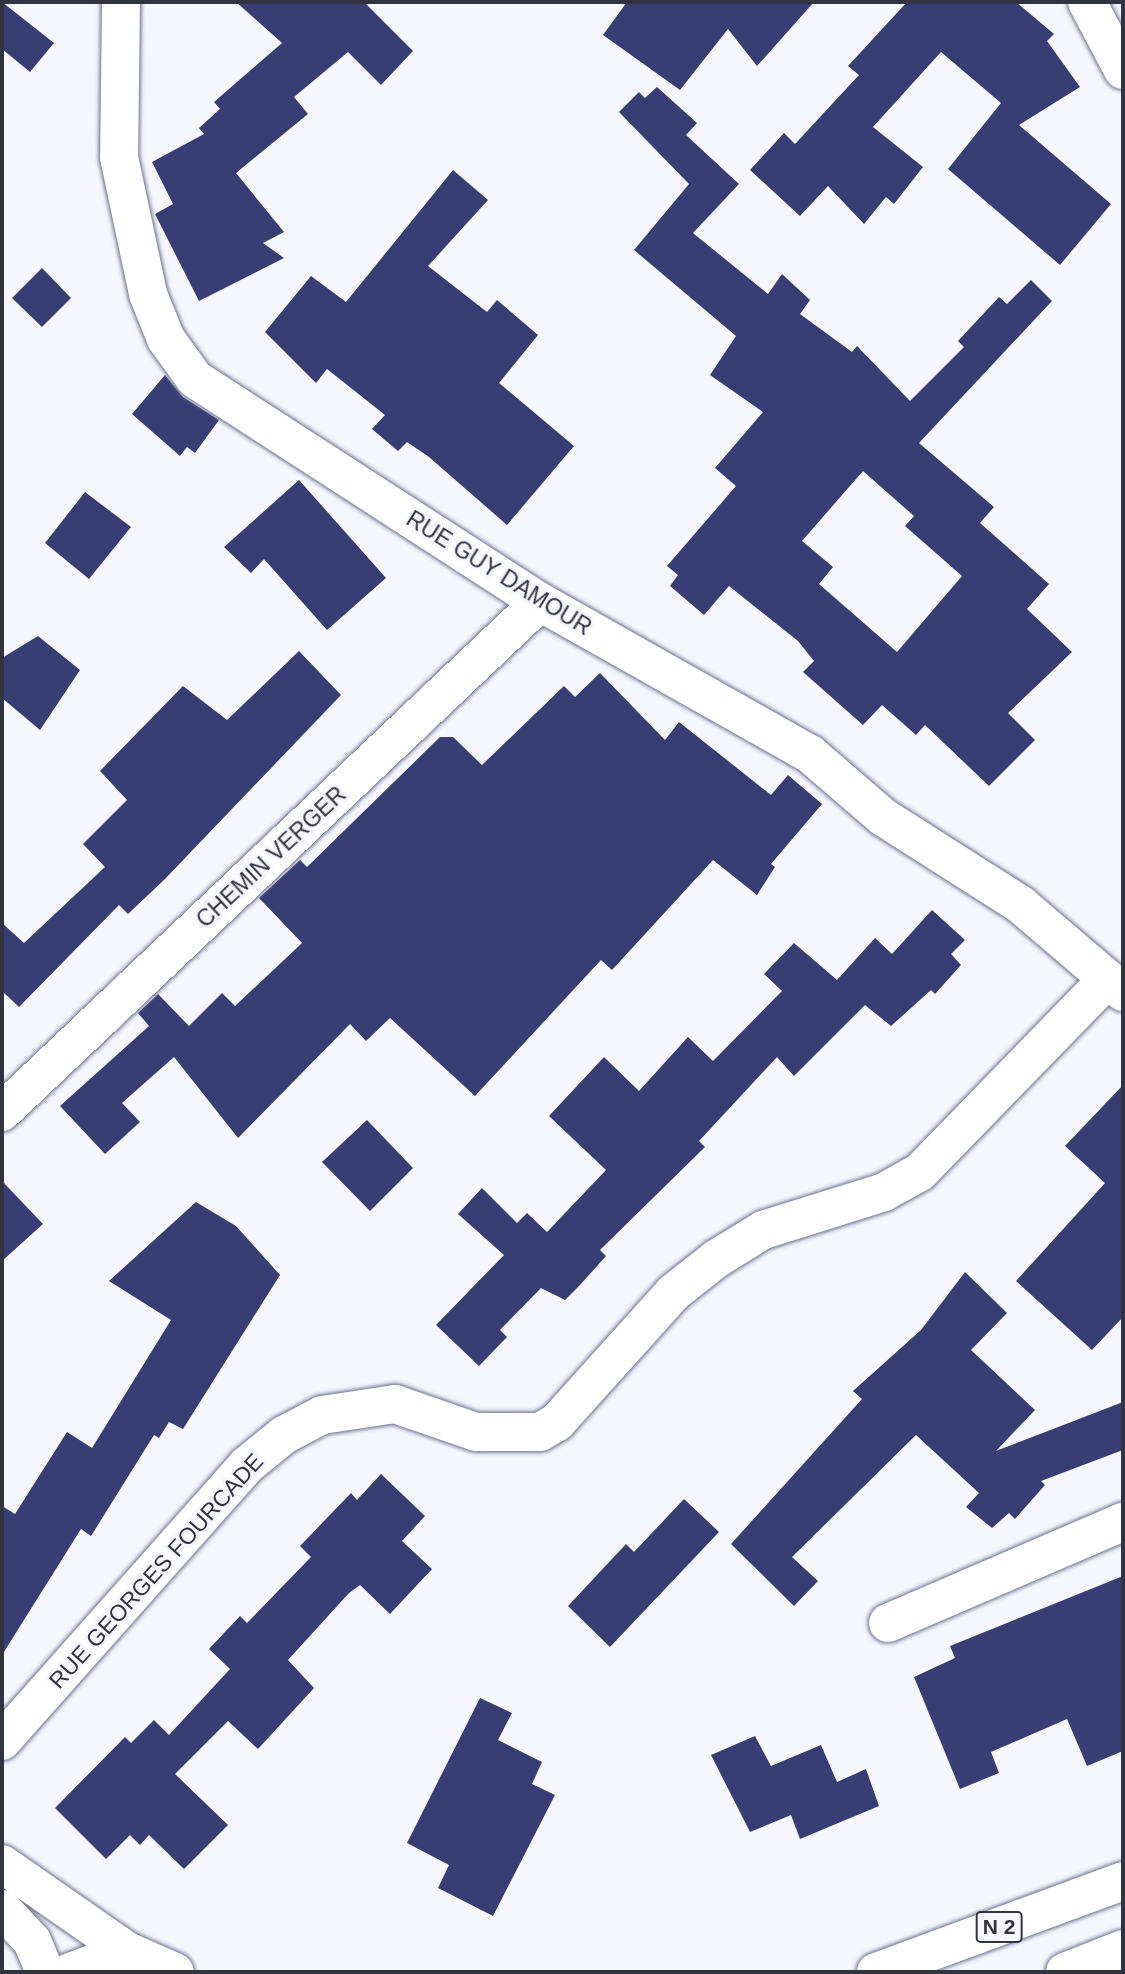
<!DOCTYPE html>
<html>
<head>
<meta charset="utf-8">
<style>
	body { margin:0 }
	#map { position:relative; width:1125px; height:1974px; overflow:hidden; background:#f6f7fe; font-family:Arial,sans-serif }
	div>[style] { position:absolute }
	.building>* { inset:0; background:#383d74 }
	.roads { filter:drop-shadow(0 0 2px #6b708e) drop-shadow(0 0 2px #6b708e) }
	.minor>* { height:38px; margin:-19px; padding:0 19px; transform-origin:19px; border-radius:19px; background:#fff }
	.major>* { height:38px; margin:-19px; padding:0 19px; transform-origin:19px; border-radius:19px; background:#fff }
	.highway>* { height:38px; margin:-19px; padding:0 19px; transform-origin:19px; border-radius:19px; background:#fff }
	span { translate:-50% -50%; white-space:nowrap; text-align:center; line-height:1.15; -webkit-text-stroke:7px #f6f7fe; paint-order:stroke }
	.shield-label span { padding:2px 5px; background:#f6f7fe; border:2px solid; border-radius:5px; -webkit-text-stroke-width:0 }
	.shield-label { font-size:21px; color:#313340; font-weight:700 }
	.street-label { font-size:23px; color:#313340 }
	.frame { position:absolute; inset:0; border:4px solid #313340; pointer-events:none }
</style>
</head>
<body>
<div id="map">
	<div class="building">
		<i style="clip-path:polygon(2px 2px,54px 43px,30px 72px,2px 49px)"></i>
		<i style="clip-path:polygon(236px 2px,364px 2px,413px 51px,381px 85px,348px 52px,294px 97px,308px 114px,236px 173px,284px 232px,263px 243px,284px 258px,199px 301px,155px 214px,173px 204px,152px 162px,204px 134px,199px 128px,220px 109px,214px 102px,282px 43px)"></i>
		<i style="clip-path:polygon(627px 2px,814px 2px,757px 66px,728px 29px,680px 90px,603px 35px)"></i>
		<i style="clip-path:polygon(907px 2px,1016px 2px,1054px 34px,1047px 41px,1080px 87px,1019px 125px,1111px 204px,1060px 265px,948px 169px,1001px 103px,941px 52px,873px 127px,923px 167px,894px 204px,886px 197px,864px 224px,828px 186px,800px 216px,750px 170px,784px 133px,795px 144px,859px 75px,848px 66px)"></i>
		<i style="clip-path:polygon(evenodd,657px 87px,697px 123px,686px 135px,739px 184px,693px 233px,768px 294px,782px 274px,810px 300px,800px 314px,852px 352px,857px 346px,910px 401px,964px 347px,958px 341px,999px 297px,1007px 304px,1031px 280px,1052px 301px,919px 443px,994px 507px,980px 523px,1049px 584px,1027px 609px,1072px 652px,1008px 713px,1035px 740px,989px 786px,925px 725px,916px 735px,882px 705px,863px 725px,803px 672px,814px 661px,798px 641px,729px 586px,704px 615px,670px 586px,678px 575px,667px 566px,736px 486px,715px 468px,763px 412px,710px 375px,736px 336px,634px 250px,689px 184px,619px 112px,639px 92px,645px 98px,657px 87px,863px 471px,914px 516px,905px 526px,962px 576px,897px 652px,819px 584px,833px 567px,802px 541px,863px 471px)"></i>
		<i style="clip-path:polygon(453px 170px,488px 200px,428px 266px,487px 312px,497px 300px,538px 335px,499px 383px,574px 446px,507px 525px,429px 457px,407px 442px,398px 451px,372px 429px,385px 415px,327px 369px,316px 383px,265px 332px,311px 276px,346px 302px)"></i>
		<i style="clip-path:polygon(42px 268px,71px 298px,42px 327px,12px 298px)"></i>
		<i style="clip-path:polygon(165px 375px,183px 397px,219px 420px,195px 453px,187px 447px,180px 456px,132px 414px)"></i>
		<i style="clip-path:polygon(299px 480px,386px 578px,327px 630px,264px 559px,251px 573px,224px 547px)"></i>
		<i style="clip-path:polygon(85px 492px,131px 527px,89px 579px,45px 543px)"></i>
		<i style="clip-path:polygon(38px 636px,80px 670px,40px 730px,2px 698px,2px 658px)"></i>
		<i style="clip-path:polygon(299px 651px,341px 695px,165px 879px,128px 914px,119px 905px,19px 1007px,2px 991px,2px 923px,24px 943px,105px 867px,83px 844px,127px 800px,100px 771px,183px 686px,227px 720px)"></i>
		<i style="clip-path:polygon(600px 673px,665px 740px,679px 722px,771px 795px,788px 775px,822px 804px,771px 864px,775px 867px,757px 895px,713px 860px,612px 970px,601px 960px,475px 1096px,390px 1018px,366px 1041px,350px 1024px,238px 1138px,174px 1057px,122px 1103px,140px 1122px,105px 1154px,60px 1106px,149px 1026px,138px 1013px,158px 994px,189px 1026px,222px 993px,235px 1006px,302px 943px,259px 898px,300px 860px,307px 867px,440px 737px,453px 737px,482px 765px,564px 686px,575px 697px)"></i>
		<i style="clip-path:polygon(932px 910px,965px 940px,951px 954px,961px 965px,935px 994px,931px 990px,891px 1026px,865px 1005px,794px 1076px,777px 1057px,699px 1141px,705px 1147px,600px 1250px,606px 1256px,580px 1285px,565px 1300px,541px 1288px,500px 1330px,507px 1337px,479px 1366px,436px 1325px,504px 1255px,458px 1214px,482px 1188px,517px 1223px,527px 1213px,547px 1232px,606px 1170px,549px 1116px,604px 1057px,639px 1091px,688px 1037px,713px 1061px,782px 991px,764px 974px,794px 943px,837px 980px,875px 938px,892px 954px)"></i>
		<i style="clip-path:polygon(1123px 1085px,1123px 1317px,1092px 1350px,1016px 1281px,1105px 1183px,1065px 1146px)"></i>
		<i style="clip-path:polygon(367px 1120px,413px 1168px,370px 1211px,322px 1162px)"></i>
		<i style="clip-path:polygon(2px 1181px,43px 1224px,2px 1261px)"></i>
		<i style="clip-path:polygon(196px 1202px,236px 1226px,280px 1275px,183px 1429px,169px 1422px,159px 1438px,154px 1435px,91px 1536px,81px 1529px,2px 1655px,2px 1506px,15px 1514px,67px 1432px,92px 1448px,171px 1320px,109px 1281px)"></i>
		<i style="clip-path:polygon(965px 1272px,1007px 1313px,971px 1350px,1035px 1410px,996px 1451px,1123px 1402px,1123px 1450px,1041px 1481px,1045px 1485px,1015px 1519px,1009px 1513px,992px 1528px,966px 1507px,979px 1493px,916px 1435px,792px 1557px,818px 1581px,794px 1606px,731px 1544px,862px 1399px,853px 1391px,921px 1330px)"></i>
		<i style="clip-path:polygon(381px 1474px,425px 1516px,402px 1541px,432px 1569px,390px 1614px,360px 1585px,349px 1593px,288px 1660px,314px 1688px,258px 1749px,228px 1721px,175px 1774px,228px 1825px,184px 1869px,149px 1835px,140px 1845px,130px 1835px,106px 1859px,55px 1808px,125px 1737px,131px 1743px,154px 1720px,169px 1735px,230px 1669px,209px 1649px,240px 1616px,247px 1623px,311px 1557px,300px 1546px,351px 1493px,357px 1500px)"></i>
		<i style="clip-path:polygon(684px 1499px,719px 1532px,610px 1647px,568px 1606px,626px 1544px,634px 1552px)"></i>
		<i style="clip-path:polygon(1123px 1576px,1123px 1751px,1087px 1766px,1067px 1719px,991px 1752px,999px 1773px,960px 1789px,914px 1677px,955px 1658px,950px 1646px)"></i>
		<i style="clip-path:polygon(480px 1698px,512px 1713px,498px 1740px,542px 1762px,532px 1784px,555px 1795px,493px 1916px,438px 1888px,449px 1865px,407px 1843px)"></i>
		<i style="clip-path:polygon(755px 1736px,771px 1766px,821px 1745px,837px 1782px,866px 1769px,879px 1806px,800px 1839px,791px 1815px,750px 1832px,711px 1755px)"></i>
	</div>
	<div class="roads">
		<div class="minor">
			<i style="left:121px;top:2px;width:155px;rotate:90.7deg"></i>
			<i style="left:119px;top:157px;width:140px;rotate:78deg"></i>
			<i style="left:148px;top:294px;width:48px;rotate:68.2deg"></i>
			<i style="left:166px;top:339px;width:49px;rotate:54.1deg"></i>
			<i style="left:195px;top:379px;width:411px;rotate:32.9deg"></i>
			<i style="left:540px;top:602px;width:310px;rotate:29.4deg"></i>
			<i style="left:810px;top:754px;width:96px;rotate:40.8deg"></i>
			<i style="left:883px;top:817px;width:164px;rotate:32.5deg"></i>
			<i style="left:1021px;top:905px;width:134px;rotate:40.5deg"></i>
			<i style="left:1087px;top:2px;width:77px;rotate:62.1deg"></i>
			<i style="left:2px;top:1112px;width:741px;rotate:-43.47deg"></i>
			<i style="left:888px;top:1623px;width:256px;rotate:-23.3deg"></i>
			<i style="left:2px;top:1741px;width:369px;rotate:-48.4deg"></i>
			<i style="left:247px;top:1465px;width:48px;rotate:-39deg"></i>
			<i style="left:284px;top:1435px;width:43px;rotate:-27.8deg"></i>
			<i style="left:322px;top:1415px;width:74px;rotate:-8.6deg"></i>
			<i style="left:395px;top:1404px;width:86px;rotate:19.1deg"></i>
			<i style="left:476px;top:1432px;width:64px"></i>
			<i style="left:540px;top:1432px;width:20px;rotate:-30deg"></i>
			<i style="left:557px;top:1422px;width:173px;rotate:-48deg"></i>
			<i style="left:673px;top:1293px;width:55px;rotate:-38.3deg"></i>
			<i style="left:716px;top:1259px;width:55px;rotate:-31.7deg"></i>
			<i style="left:763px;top:1230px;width:127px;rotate:-17.4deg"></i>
			<i style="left:884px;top:1192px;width:41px;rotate:-29.1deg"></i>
			<i style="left:920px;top:1172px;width:269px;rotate:-45.8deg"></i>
		</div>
		<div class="major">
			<i style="left:2px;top:1864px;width:152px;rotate:34.8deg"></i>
			<i style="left:2px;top:1909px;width:44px;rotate:46.8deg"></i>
			<i style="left:32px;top:1941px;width:34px;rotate:67deg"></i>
			<i style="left:70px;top:1972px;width:61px;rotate:-20.2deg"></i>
			<i style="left:127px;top:1951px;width:52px;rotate:23.6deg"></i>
		</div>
		<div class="highway">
			<i style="left:876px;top:1972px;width:263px;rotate:-20.2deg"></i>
			<i style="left:1065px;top:1972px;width:62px;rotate:-21.6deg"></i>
		</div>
	</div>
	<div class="shield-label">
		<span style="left:999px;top:1927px">N 2</span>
	</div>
	<div class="street-label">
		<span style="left:499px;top:573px;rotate:32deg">RUE GUY DAMOUR</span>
		<span style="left:271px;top:857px;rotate:-43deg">CHEMIN VERGER</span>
		<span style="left:156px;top:1571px;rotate:-48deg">RUE GEORGES FOURCADE</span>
	</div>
	<div class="frame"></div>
</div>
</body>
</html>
